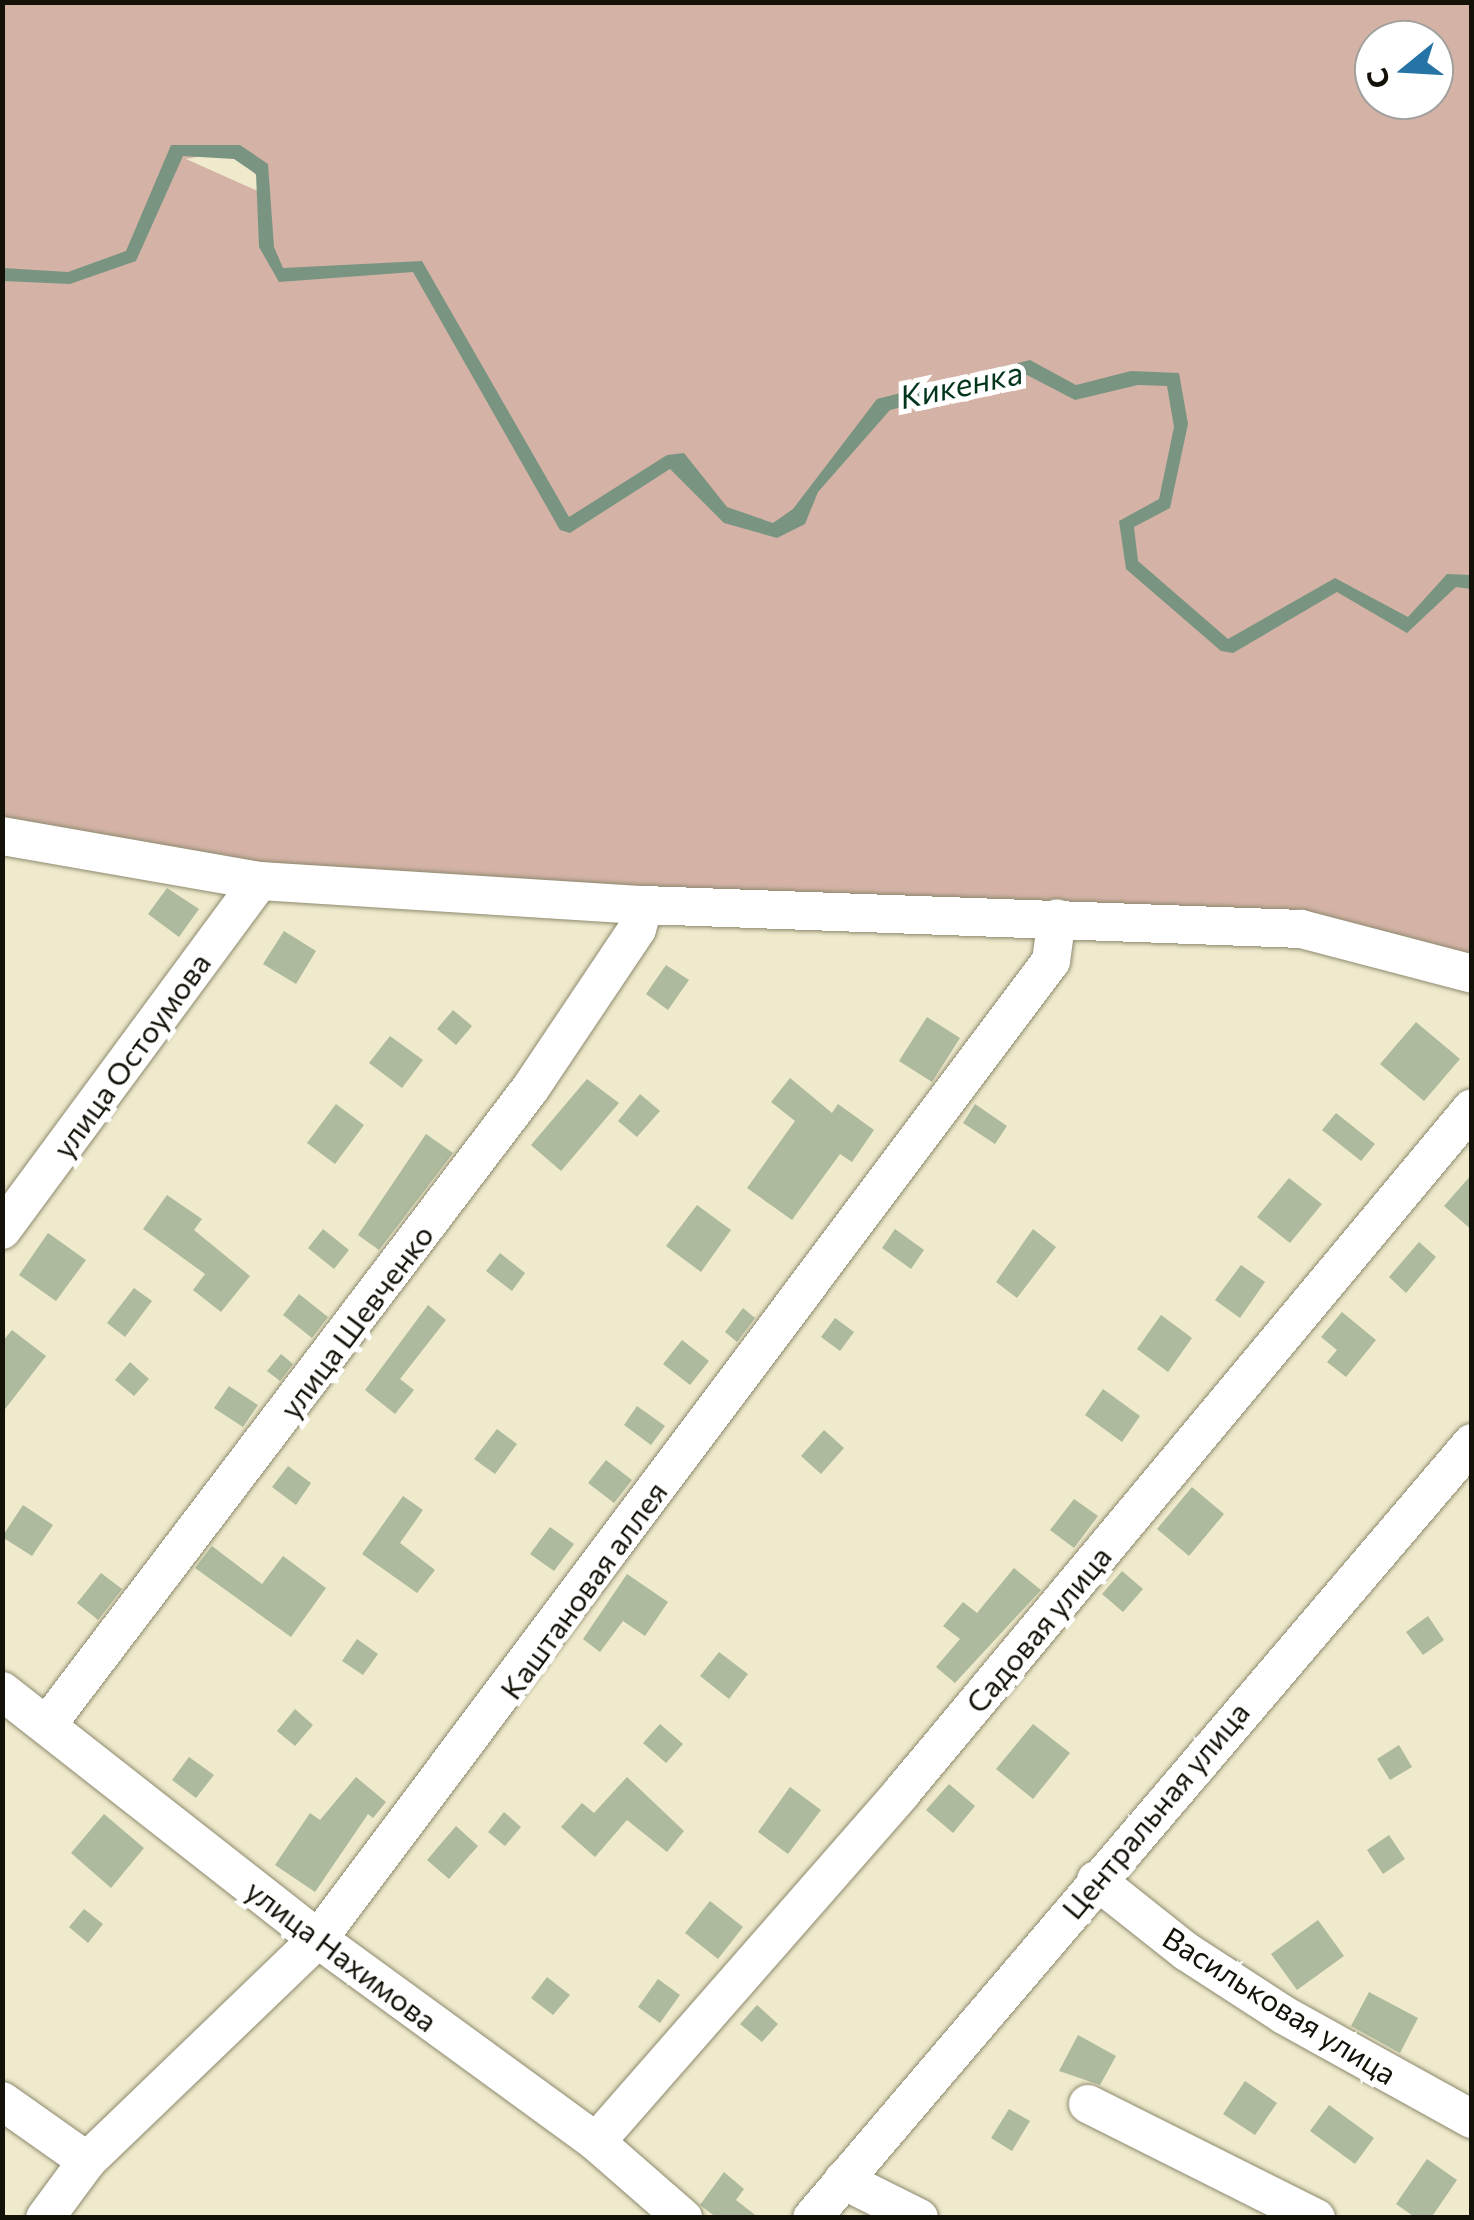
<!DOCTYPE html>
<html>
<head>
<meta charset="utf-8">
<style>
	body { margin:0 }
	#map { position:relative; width:1474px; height:2220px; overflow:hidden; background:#efeacc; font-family:Commissioner,sans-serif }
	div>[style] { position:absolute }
	.green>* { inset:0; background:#d4b3a6 }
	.water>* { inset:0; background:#799582 }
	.building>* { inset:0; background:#adba9d }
	.roads { filter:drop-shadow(0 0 2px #8d896e) drop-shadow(0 0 2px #8d896e) }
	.minor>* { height:38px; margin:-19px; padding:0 19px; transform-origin:19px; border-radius:19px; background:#fff }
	span { translate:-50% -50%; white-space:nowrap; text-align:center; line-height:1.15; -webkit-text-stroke:10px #fff; paint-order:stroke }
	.street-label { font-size:30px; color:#141208 }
	.water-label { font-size:32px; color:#00351b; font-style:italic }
	.frame { position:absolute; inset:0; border:5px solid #141208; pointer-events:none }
	.north { position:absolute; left:1354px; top:20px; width:100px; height:100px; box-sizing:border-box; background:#fff; border:2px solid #a1a09c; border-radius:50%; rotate:252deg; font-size:28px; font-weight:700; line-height:40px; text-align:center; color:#141208 }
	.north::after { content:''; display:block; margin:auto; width:35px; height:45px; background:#2674a6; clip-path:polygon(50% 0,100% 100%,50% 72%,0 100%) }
</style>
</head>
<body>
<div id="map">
	<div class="green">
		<i style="clip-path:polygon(evenodd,2px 3px,1471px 3px,1471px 965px,1303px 920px,261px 872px,3px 824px,2px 3px,1374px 40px,1434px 40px,1434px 100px,1374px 100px,1374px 40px,2px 3px,217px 153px,237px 156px,258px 177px,260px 192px,186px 159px,217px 153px)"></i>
	</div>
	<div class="water">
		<i style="clip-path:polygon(171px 145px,240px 145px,268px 164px,274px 247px,283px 268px,422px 261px,569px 517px,667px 455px,684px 453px,727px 507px,773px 523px,793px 509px,877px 399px,1030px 360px,1076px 385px,1131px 371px,1179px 373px,1188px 424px,1170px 508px,1134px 527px,1138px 561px,1228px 639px,1335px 578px,1408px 617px,1447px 574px,1471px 575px,1471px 589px,1456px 587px,1407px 633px,1337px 592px,1233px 653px,1221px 651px,1126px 569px,1119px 521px,1159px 499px,1174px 427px,1167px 386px,1138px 385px,1075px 400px,1027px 375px,890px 410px,818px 492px,805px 524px,777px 538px,724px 523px,670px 469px,570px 533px,560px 530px,413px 272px,279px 282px,259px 247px,256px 174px,234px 159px,183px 156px,136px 261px,70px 284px,3px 281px,3px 268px,68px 272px,126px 251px)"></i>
	</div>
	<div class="building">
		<i style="clip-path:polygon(167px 888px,199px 909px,179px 937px,148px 914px)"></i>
		<i style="clip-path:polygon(284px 931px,316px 951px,296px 984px,263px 964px)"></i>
		<i style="clip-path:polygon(666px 965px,689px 980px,668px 1010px,646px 994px)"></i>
		<i style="clip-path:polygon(453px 1010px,472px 1026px,456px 1045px,437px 1029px)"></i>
		<i style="clip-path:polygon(927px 1017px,960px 1038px,932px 1082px,899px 1061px)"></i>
		<i style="clip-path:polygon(1416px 1022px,1460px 1059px,1424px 1101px,1380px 1064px)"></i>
		<i style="clip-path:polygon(390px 1036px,423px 1060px,402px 1088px,369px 1063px)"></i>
		<i style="clip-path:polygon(790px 1078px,832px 1113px,838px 1104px,874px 1130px,852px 1162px,840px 1154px,792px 1220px,747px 1188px,795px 1121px,771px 1102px)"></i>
		<i style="clip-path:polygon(587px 1079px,619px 1103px,561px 1171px,531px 1145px)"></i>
		<i style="clip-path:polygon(640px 1094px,660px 1111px,637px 1137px,618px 1121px)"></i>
		<i style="clip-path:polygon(336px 1104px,364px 1125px,335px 1164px,307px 1143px)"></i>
		<i style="clip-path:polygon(975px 1104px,1007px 1126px,995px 1144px,963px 1123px)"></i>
		<i style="clip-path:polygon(1336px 1113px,1375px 1144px,1361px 1161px,1322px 1130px)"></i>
		<i style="clip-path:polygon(426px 1134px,453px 1153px,379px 1250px,358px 1235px)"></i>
		<i style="clip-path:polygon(1472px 1174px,1472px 1230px,1444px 1206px)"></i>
		<i style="clip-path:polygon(1289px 1178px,1322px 1204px,1290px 1243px,1257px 1217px)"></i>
		<i style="clip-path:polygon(167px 1195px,202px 1219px,194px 1230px,250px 1276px,221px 1312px,193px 1290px,205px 1274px,143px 1229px)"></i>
		<i style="clip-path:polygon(697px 1205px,731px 1230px,701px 1272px,666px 1246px)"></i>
		<i style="clip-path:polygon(323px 1229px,349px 1250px,334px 1269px,308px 1248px)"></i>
		<i style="clip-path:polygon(895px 1229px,924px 1250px,911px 1269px,882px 1248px)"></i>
		<i style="clip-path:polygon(1033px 1229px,1056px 1247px,1017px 1298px,996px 1282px)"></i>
		<i style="clip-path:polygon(48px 1233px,86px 1260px,56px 1301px,19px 1275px)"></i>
		<i style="clip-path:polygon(1419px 1242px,1436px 1257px,1406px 1293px,1389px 1277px)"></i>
		<i style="clip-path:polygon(500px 1253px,525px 1273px,512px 1291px,486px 1271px)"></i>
		<i style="clip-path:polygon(1241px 1265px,1265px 1282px,1240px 1318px,1215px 1300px)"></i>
		<i style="clip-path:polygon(134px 1288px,152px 1301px,125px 1337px,107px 1323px)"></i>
		<i style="clip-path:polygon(299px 1294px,328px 1317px,312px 1338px,283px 1315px)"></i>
		<i style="clip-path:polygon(428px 1305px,446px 1320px,400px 1379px,414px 1390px,395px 1414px,365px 1390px)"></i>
		<i style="clip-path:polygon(743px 1308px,755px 1318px,737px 1342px,725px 1332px)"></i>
		<i style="clip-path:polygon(1342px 1312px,1376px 1340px,1346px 1377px,1327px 1362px,1337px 1350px,1321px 1337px)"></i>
		<i style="clip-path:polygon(1161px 1315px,1192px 1338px,1168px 1372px,1137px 1349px)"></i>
		<i style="clip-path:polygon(835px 1318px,854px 1332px,840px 1351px,821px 1337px)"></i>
		<i style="clip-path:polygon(12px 1330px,46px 1356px,2px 1413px,2px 1342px)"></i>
		<i style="clip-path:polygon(682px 1340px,709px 1361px,690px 1385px,663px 1364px)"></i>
		<i style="clip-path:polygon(281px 1354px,293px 1364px,280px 1381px,267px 1371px)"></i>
		<i style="clip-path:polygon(130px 1362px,149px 1379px,134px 1396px,115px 1380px)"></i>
		<i style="clip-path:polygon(229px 1386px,258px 1405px,243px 1427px,214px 1408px)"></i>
		<i style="clip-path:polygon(1103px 1389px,1140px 1416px,1122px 1442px,1085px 1415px)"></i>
		<i style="clip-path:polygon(637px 1406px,665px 1426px,651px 1445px,624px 1425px)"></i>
		<i style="clip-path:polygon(497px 1429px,517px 1444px,495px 1474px,474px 1459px)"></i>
		<i style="clip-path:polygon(824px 1430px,844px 1448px,821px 1474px,801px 1456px)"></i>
		<i style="clip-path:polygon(606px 1460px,632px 1480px,614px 1503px,588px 1483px)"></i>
		<i style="clip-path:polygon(288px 1466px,311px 1483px,296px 1505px,272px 1487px)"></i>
		<i style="clip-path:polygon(1192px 1487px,1224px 1514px,1189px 1556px,1157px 1529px)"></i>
		<i style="clip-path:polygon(403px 1496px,423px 1510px,400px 1543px,435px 1570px,417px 1593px,362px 1554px)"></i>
		<i style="clip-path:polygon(1074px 1499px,1098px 1516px,1074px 1548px,1050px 1530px)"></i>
		<i style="clip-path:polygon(23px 1505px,53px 1525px,32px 1556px,2px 1537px)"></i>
		<i style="clip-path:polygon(550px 1527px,574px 1544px,554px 1571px,530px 1554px)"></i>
		<i style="clip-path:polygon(212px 1546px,262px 1584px,283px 1556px,326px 1588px,291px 1637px,195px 1568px)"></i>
		<i style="clip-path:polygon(1014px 1568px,1041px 1590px,955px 1683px,936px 1667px,960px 1639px,943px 1626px,963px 1602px,977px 1613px)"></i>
		<i style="clip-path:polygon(1122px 1571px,1143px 1589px,1123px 1612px,1102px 1594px)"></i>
		<i style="clip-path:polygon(101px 1573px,122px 1589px,98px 1620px,77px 1603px)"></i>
		<i style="clip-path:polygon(627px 1574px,668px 1602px,645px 1636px,623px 1621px,600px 1652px,583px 1639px)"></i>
		<i style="clip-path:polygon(1428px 1616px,1444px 1640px,1423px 1655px,1406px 1632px)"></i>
		<i style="clip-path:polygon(357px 1639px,378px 1654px,363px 1675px,342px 1661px)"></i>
		<i style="clip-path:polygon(719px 1652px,748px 1674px,729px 1699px,700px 1676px)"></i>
		<i style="clip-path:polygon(295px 1709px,313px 1725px,295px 1746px,277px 1731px)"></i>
		<i style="clip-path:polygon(660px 1724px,683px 1744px,666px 1763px,643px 1743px)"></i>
		<i style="clip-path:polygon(1033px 1724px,1070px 1753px,1033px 1799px,996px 1769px)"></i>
		<i style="clip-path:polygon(1399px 1745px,1412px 1767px,1390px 1780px,1377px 1759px)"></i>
		<i style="clip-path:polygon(189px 1757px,214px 1775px,196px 1798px,172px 1780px)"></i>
		<i style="clip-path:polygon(356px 1777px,386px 1802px,373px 1818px,368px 1814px,315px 1892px,275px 1865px,310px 1813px,320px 1820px)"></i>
		<i style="clip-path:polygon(627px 1777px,684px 1831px,667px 1852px,627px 1820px,595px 1857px,561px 1827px,582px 1803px,594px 1813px)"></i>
		<i style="clip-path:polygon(949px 1784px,975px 1806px,953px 1833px,926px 1810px)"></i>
		<i style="clip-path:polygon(790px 1787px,821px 1810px,788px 1854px,758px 1832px)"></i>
		<i style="clip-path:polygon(504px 1812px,521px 1827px,505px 1846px,488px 1832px)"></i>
		<i style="clip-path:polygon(104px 1814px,144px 1848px,111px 1888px,71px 1853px)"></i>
		<i style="clip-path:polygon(456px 1826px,478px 1846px,449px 1879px,427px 1860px)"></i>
		<i style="clip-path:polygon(1389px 1835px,1405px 1859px,1383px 1874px,1367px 1850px)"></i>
		<i style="clip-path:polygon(710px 1901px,743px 1927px,718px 1959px,685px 1933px)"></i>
		<i style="clip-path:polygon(84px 1909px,103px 1924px,88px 1943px,69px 1927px)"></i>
		<i style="clip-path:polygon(1318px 1920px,1344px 1956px,1297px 1990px,1271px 1954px)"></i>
		<i style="clip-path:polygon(547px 1977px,570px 1995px,553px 2015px,531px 1998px)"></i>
		<i style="clip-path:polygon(658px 1979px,680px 1995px,660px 2023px,638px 2007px)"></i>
		<i style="clip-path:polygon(1369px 1992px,1418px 2018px,1400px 2053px,1351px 2026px)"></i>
		<i style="clip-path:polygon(757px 2005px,778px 2024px,762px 2042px,740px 2024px)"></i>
		<i style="clip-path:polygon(1078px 2035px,1116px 2056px,1100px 2085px,1059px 2071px)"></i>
		<i style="clip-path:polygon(1245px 2081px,1277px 2103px,1255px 2135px,1223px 2114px)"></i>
		<i style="clip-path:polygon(1329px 2105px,1374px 2138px,1355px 2164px,1310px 2131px)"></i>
		<i style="clip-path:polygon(1009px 2109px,1030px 2121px,1012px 2151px,991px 2138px)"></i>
		<i style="clip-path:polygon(1427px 2159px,1457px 2180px,1431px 2218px,1416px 2218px,1396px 2204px)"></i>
		<i style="clip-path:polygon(724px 2172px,744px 2189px,736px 2200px,759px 2218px,717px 2218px,700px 2205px)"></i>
	</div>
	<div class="roads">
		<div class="minor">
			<i style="left:2px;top:836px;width:261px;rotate:9.9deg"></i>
			<i style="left:259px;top:881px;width:386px;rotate:3.6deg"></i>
			<i style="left:644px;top:905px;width:657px;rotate:2.09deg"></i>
			<i style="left:1301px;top:929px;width:177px;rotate:14.7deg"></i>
			<i style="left:2px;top:1230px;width:433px;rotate:-53.6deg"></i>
			<i style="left:2px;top:1691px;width:402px;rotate:38.1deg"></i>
			<i style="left:318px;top:1939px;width:344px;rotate:36.1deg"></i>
			<i style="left:596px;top:2142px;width:116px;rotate:41.1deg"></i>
			<i style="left:47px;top:1725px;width:799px;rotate:-52.79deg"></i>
			<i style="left:530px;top:1089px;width:192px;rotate:-56.2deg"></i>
			<i style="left:637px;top:929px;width:25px;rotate:-74deg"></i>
			<i style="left:1096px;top:1880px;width:116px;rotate:38.4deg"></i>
			<i style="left:1187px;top:1952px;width:116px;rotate:33deg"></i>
			<i style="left:1284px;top:2015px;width:215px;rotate:29deg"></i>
			<i style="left:2px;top:2101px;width:104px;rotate:35.2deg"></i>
			<i style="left:1088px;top:2104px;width:255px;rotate:26.6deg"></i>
			<i style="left:596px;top:2142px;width:465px;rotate:-48.8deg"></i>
			<i style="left:902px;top:1792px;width:890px;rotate:-50.19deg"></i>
			<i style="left:843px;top:2180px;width:85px;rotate:26.6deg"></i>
			<i style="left:45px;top:2218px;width:71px;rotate:-53.6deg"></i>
			<i style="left:87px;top:2161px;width:320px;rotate:-43.9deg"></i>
			<i style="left:318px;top:1939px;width:1222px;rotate:-53.15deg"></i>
			<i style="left:1051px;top:961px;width:43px;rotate:-82.1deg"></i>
			<i style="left:812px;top:2218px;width:1018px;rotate:-49.58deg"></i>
		</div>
	</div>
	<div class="street-label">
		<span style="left:131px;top:1055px;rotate:-54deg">улица Остоумова</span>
		<span style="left:356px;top:1321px;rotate:-53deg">улица Шевченко</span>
		<span style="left:583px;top:1590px;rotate:-54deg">Каштановая аллея</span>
		<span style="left:1038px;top:1629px;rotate:-50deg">Садовая улица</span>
		<span style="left:1155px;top:1810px;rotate:-50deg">Центральная улица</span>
		<span style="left:342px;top:1955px;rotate:37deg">улица Нахимова</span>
		<span style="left:1280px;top:2005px;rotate:32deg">Васильковая улица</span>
	</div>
	<div class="water-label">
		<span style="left:961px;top:384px;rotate:-12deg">Кикенка</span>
	</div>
	<div class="frame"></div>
	<div class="north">С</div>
</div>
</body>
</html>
